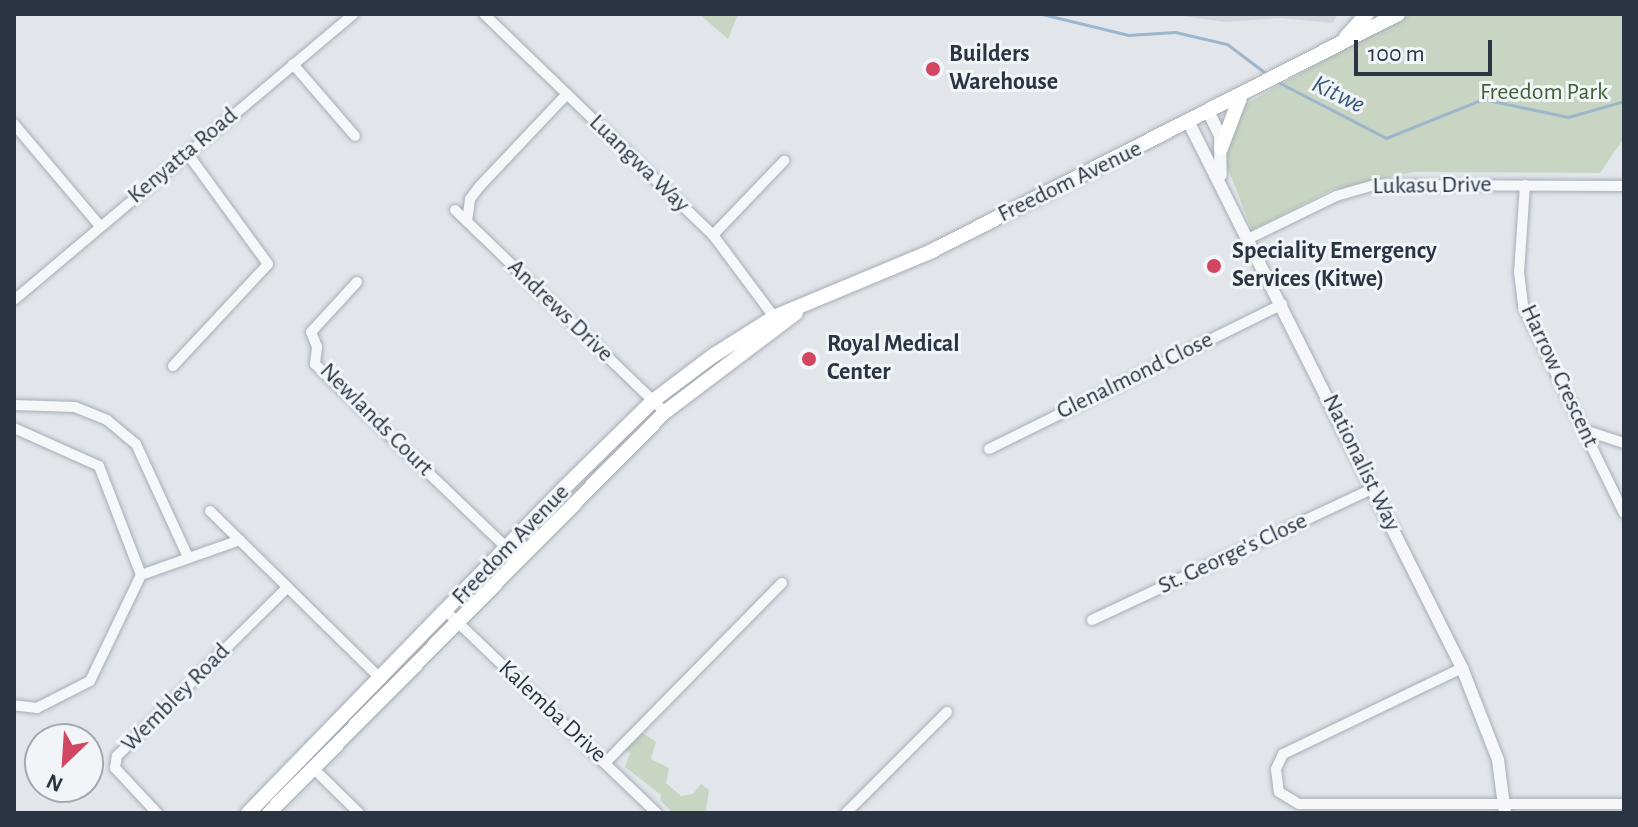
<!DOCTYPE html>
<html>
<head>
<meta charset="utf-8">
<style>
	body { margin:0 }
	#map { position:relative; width:1638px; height:827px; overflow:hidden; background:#e2e6eb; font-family:"Alegreya Sans",sans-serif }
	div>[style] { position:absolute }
	.built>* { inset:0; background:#d0d5dd }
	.green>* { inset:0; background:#c9d5c3 }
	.stream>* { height:3px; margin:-1.5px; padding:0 1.5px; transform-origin:1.5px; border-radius:1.5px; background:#9db6cb }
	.roads { filter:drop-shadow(0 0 2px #a7adb5) drop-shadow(0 0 2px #a7adb5) }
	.minor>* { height:10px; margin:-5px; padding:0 5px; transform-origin:5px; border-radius:5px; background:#f5f7f9 }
	.tertiary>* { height:12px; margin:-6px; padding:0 6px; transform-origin:6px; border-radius:6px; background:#f5f7f9 }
	.secondary>* { height:14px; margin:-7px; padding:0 7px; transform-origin:7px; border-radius:7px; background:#fff }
	.dots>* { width:22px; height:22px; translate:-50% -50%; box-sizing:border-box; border:4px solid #f2f5f8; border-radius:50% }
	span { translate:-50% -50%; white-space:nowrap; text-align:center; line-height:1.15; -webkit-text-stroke:6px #f2f5f8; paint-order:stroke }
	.poi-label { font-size:24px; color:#2a3443; font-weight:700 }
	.left { translate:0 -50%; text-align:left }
	.park-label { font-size:24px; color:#406037 }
	.street-label { font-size:24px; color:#2a3443 }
	.water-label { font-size:26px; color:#335579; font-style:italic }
	.frame { position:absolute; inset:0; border:16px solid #2a3443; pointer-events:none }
	.north { position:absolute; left:24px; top:723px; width:80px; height:80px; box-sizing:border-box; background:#f2f5f8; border:2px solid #a2a8b0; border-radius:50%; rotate:205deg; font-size:22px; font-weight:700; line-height:32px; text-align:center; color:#2a3443 }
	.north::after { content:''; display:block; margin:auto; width:28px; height:36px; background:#d24661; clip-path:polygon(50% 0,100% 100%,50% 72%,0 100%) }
	.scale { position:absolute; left:1354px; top:40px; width:138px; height:36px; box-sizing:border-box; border:4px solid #2a3443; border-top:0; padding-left:10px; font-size:24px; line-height:28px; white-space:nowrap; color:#2a3443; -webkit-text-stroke:6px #f2f5f8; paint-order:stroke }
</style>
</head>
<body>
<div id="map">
	<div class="built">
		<i style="clip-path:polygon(1168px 14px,1337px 14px,1333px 23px,1281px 18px,1225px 22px)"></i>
	</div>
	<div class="green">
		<i style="clip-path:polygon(699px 14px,738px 14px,728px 39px)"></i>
		<i style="clip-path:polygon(1407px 14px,1624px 14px,1624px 138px,1600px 173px,1413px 172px,1331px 190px,1252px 230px,1225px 161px,1244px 105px)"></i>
		<i style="clip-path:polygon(641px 732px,656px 742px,651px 759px,669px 768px,666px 783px,681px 796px,693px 794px,701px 784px,709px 790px,706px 812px,673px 813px,660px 800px,661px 795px,625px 767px,630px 753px,623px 749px)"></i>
	</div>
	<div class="stream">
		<i style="left:1042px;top:14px;width:89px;rotate:13.7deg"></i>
		<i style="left:1128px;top:35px;width:47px;rotate:-3.7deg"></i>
		<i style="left:1175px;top:32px;width:53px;rotate:13deg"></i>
		<i style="left:1227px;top:44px;width:51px;rotate:37.1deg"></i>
		<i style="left:1278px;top:82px;width:122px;rotate:27.4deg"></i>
		<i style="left:1386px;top:138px;width:105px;rotate:-21.9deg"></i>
		<i style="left:1483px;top:99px;width:87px;rotate:12deg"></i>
		<i style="left:1568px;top:117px;width:58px;rotate:-15.9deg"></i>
	</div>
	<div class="roads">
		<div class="minor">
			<i style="left:484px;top:14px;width:318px;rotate:44deg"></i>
			<i style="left:713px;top:235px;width:107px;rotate:53.3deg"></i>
			<i style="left:293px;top:64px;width:95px;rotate:49.3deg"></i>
			<i style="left:14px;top:124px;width:133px;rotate:49.9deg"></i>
			<i style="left:1525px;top:185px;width:87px;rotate:93.9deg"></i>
			<i style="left:1519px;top:272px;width:34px;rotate:83deg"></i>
			<i style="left:1523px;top:306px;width:230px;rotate:64deg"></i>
			<i style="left:455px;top:210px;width:291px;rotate:43.9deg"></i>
			<i style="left:467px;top:221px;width:22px;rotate:-82deg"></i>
			<i style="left:470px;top:199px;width:15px;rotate:-53deg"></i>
			<i style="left:479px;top:187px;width:128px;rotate:-46.6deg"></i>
			<i style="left:713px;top:235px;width:103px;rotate:-46.2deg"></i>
			<i style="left:1250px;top:238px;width:96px;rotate:-26deg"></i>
			<i style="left:1336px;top:196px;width:40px;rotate:-16deg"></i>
			<i style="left:1374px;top:185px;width:250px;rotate:0.2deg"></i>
			<i style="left:357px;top:282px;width:68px;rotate:132.6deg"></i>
			<i style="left:311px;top:332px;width:16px;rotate:68deg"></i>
			<i style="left:317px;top:347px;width:17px;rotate:97deg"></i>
			<i style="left:315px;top:364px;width:266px;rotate:43.8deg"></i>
			<i style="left:14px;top:300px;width:444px;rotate:-40.1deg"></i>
			<i style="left:173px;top:366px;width:139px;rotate:-47deg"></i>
			<i style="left:268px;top:264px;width:137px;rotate:-126.1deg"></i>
			<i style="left:14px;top:405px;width:61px;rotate:1.9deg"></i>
			<i style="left:75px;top:407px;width:35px;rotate:22deg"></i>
			<i style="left:107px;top:420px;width:38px;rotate:40deg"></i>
			<i style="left:136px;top:444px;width:124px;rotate:65.3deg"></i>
			<i style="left:14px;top:428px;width:93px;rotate:24.1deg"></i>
			<i style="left:99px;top:466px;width:117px;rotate:68.9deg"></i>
			<i style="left:141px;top:575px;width:118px;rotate:115.7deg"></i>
			<i style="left:90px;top:681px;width:59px;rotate:153deg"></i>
			<i style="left:37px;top:708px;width:23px;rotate:-173deg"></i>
			<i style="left:1584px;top:430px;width:42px;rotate:18deg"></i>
			<i style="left:989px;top:449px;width:327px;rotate:-26.3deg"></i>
			<i style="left:210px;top:511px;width:240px;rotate:44.5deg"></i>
			<i style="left:141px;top:575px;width:105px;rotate:-19.5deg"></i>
			<i style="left:446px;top:611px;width:292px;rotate:43.8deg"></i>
			<i style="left:1092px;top:620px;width:311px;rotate:-25.1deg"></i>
			<i style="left:1462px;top:668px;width:199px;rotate:154.3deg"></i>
			<i style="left:1283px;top:754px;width:17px;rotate:115deg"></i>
			<i style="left:1276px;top:769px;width:23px;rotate:83deg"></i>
			<i style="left:1279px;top:792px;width:23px;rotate:31deg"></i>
			<i style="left:1299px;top:804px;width:325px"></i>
			<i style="left:606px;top:762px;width:251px;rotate:-45.5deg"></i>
			<i style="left:314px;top:769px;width:63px;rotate:44.4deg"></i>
			<i style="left:157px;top:813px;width:62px;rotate:-133deg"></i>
			<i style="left:115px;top:768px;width:12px;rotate:-81deg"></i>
			<i style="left:117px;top:756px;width:240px;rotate:-44.7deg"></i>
			<i style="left:846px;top:813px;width:143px;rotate:-45deg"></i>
		</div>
		<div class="tertiary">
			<i style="left:1209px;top:113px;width:25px;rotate:64deg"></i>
			<i style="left:1220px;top:136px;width:39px;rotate:89deg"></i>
			<i style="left:1189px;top:123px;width:610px;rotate:63.39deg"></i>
			<i style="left:1462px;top:668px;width:99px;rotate:68.6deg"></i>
			<i style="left:1498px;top:760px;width:53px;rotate:82.5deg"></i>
		</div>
		<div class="secondary">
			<i style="left:1346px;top:37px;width:31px;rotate:-48deg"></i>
			<i style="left:1221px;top:148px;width:53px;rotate:-69.2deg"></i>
			<i style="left:248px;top:813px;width:453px;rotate:-45.8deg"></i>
			<i style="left:564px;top:488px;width:126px;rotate:-44.4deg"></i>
			<i style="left:654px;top:400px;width:75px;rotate:-36.9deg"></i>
			<i style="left:714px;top:355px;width:71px;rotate:-32.3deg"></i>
			<i style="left:774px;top:317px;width:169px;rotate:-22.6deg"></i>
			<i style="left:930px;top:252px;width:525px;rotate:-26.96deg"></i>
			<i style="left:269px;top:813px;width:564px;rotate:-45.36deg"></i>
			<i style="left:665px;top:412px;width:164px;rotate:-37.1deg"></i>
		</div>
	</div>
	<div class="dots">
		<i style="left:933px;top:69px;background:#d24661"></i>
		<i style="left:1214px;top:266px;background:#d24661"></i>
		<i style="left:809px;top:359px;background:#d24661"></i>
	</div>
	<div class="poi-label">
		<span class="left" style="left:949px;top:69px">Builders<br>Warehouse</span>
		<span class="left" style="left:1232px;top:266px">Speciality Emergency<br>Services (Kitwe)</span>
		<span class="left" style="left:827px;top:359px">Royal Medical<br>Center</span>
	</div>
	<div class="park-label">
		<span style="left:1544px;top:93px">Freedom Park</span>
	</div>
	<div class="street-label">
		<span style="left:183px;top:156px;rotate:-40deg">Kenyatta Road</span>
		<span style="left:639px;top:164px;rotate:44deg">Luangwa Way</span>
		<span style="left:1070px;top:182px;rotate:-26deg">Freedom Avenue</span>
		<span style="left:1432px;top:186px;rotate:-1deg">Lukasu Drive</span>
		<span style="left:560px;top:311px;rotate:44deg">Andrews Drive</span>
		<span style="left:1135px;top:376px;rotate:-26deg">Glenalmond Close</span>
		<span style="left:1559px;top:376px;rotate:65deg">Harrow Crescent</span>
		<span style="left:376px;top:420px;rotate:45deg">Newlands Court</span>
		<span style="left:1361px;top:463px;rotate:64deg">Nationalist Way</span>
		<span style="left:511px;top:545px;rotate:-46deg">Freedom Avenue</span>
		<span style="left:1233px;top:554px;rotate:-25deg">St. George's Close</span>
		<span style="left:176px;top:698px;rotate:-45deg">Wembley Road</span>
		<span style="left:552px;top:712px;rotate:43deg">Kalemba Drive</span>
	</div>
	<div class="water-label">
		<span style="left:1338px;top:95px;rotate:26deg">Kitwe</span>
	</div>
	<div class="frame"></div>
	<div class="north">N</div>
	<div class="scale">100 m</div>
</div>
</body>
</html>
